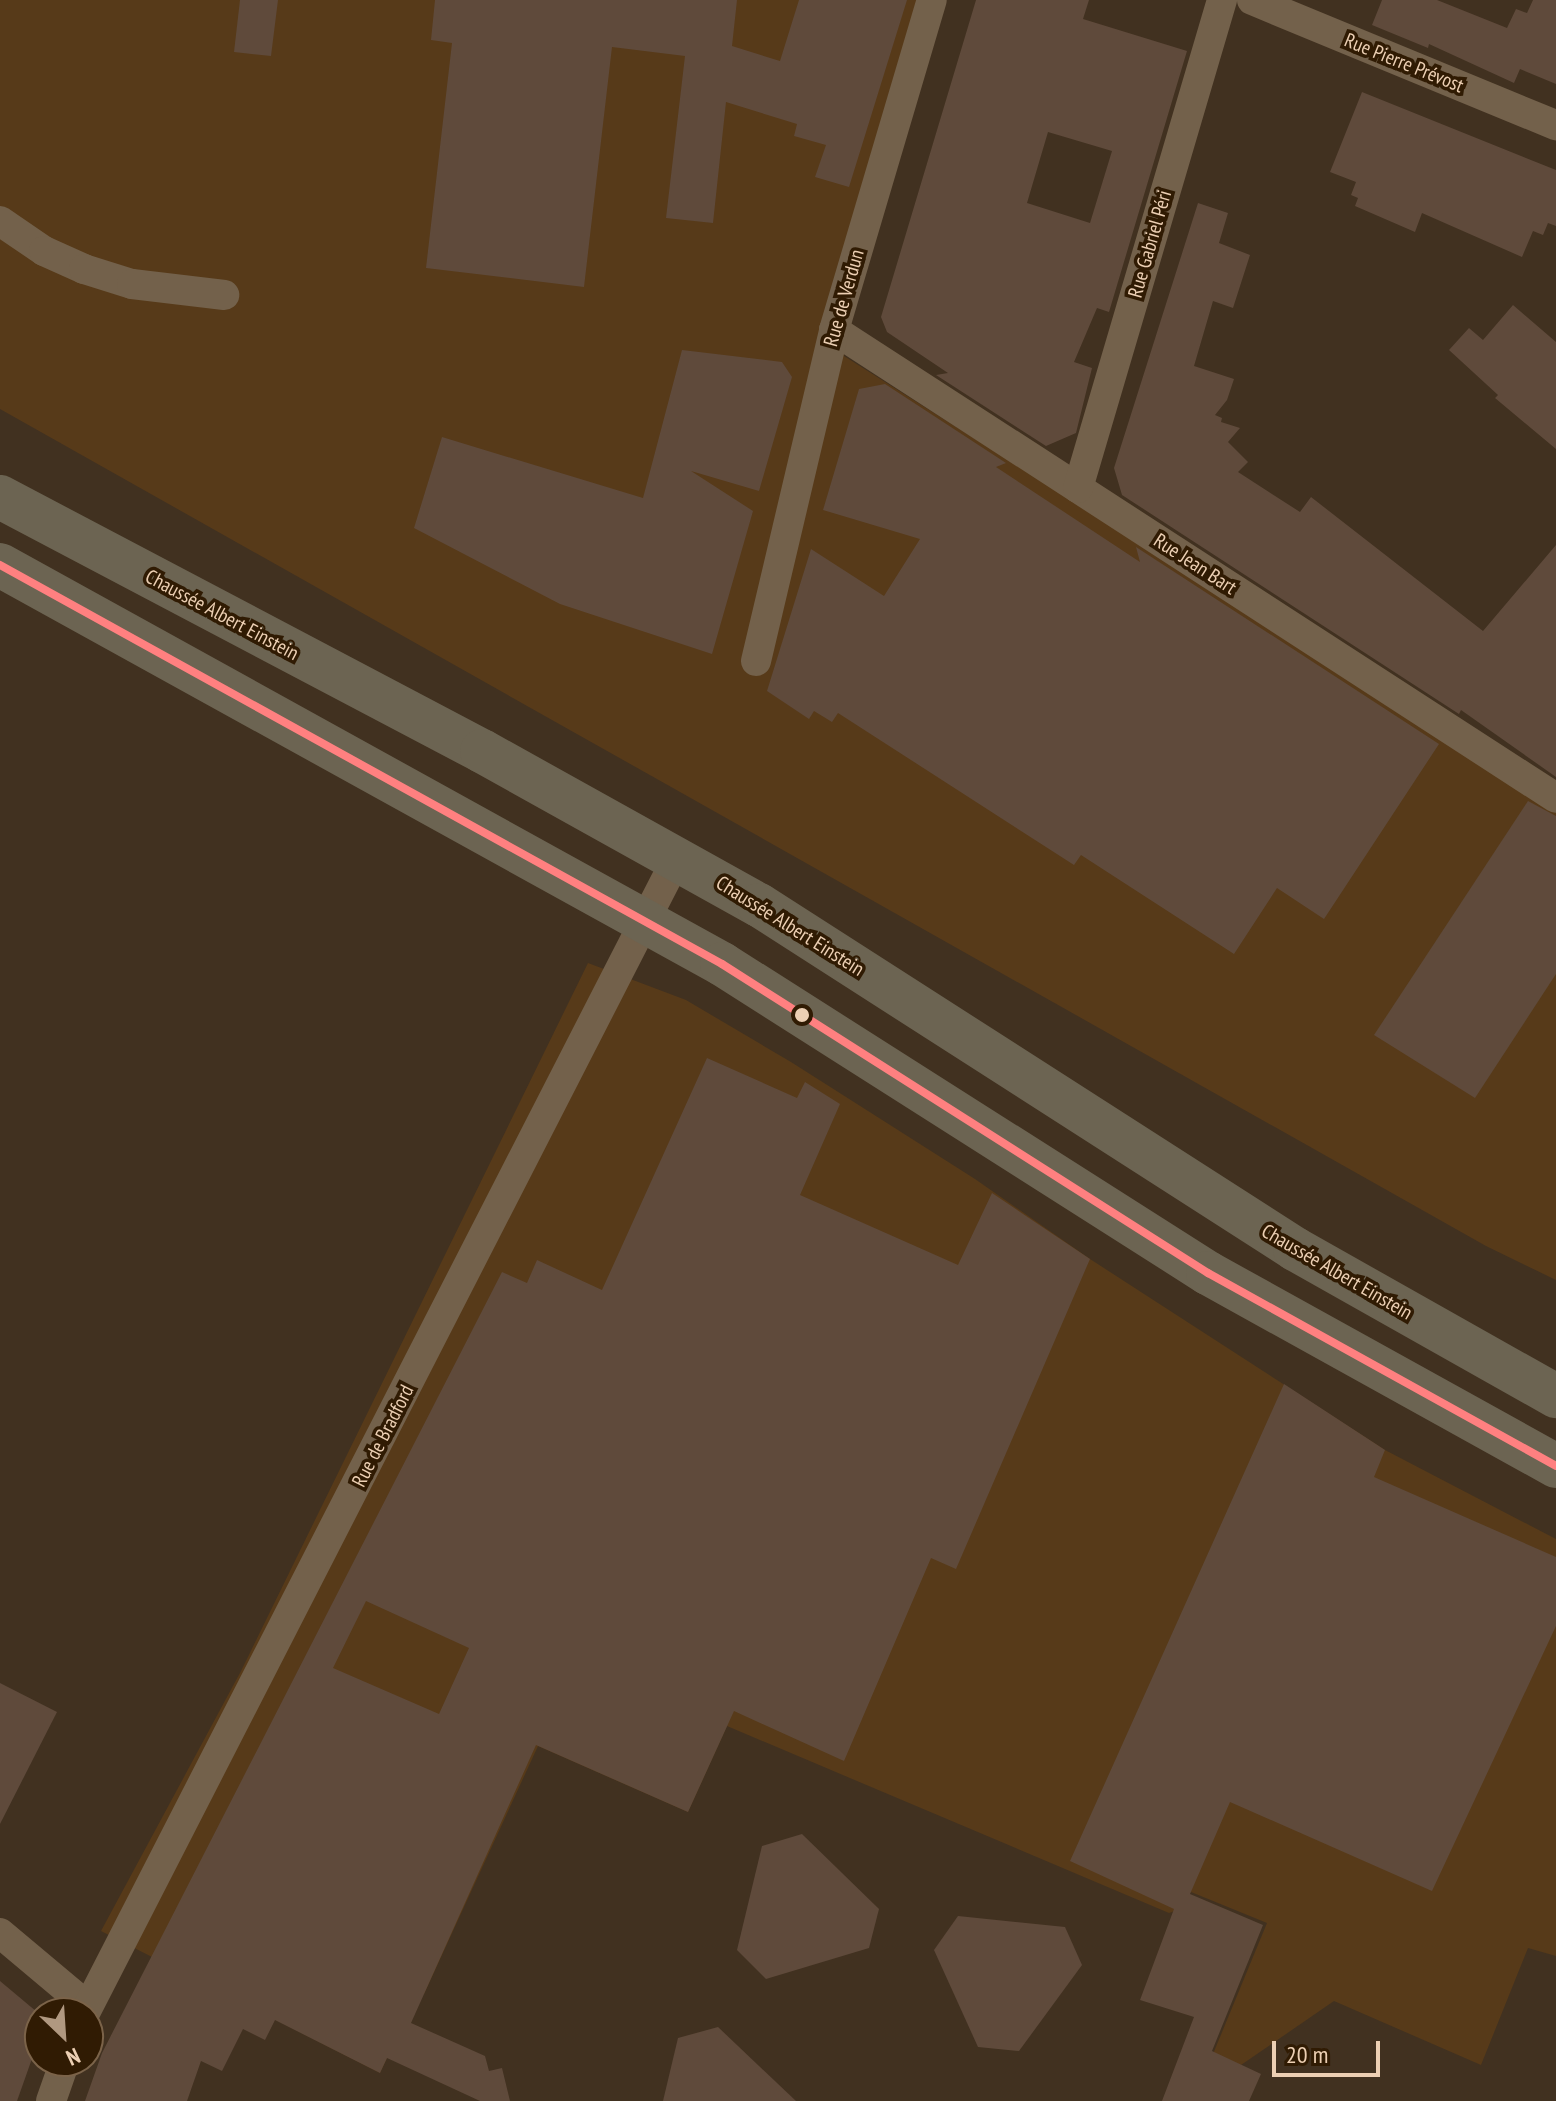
<!DOCTYPE html>
<html>
<head>
<meta charset="utf-8">
<style>
	body { margin:0 }
	#map { position:relative; width:1556px; height:2101px; overflow:hidden; background:#413120; font-family:"PT Sans Narrow",sans-serif }
	div>[style] { position:absolute }
	.built>* { inset:0; background:#573a19 }
	.building>* { inset:0; background:#5f4a3b }
	.street>* { height:30px; margin:-15px; padding:0 15px; transform-origin:15px; border-radius:15px; background:#73614b }
	.primary>* { height:44px; margin:-22px; padding:0 22px; transform-origin:22px; border-radius:22px; background:#6c6452 }
	.bus-1>* { height:8px; margin:-4px; padding:0 4px; transform-origin:4px; border-radius:4px; background:#ff8080 }
	.dots>* { width:22px; height:22px; translate:-50% -50%; box-sizing:border-box; border:4px solid #301b03; border-radius:50% }
	span { translate:-50% -50%; white-space:nowrap; text-align:center; line-height:1.15; -webkit-text-stroke:7px #301b03; paint-order:stroke }
	.street-label { font-size:20px; color:#eccfb3 }
	.north { position:absolute; left:24px; top:1997px; width:80px; height:80px; box-sizing:border-box; background:#301b03; border:2px solid #7b6349; border-radius:50%; rotate:155deg; font-size:22px; font-weight:700; line-height:32px; text-align:center; color:#eccfb3 }
	.north::after { content:''; display:block; margin:auto; width:28px; height:36px; background:#b09880; clip-path:polygon(50% 0,100% 100%,50% 72%,0 100%) }
	.scale { position:absolute; left:1272px; top:2041px; width:108px; height:36px; box-sizing:border-box; border:4px solid #eccfb3; border-top:0; padding-left:10px; font-size:24px; line-height:28px; white-space:nowrap; color:#eccfb3; -webkit-text-stroke:6px #301b03; paint-order:stroke }
</style>
</head>
<body>
<div id="map">
	<div class="built">
		<i style="clip-path:polygon(0 0,921px 0,844px 356px,1556px 806px,1556px 1280px,1486px 1246px,0 409px)"></i>
		<i style="clip-path:polygon(588px 963px,686px 1000px,791px 1062px,975px 1179px,1090px 1259px,1385px 1450px,1556px 1539px,1556px 1956px,1528px 1948px,1481px 2065px,1334px 2001px,1241px 2065px,1213px 2054px,1267px 1923px,1191px 1892px,1178px 1910px,1169px 1913px,727px 1726px,688px 1812px,538px 1746px,424px 1994px,418px 1992px,380px 2073px,101px 1931px,241px 1671px)"></i>
	</div>
	<div class="building">
		<i style="clip-path:polygon(240px 0,278px 0,271px 56px,234px 52px)"></i>
		<i style="clip-path:polygon(435px 0,737px 0,732px 46px,780px 61px,799px 0,907px 0,849px 187px,815px 177px,826px 145px,794px 136px,797px 124px,726px 102px,713px 223px,666px 218px,685px 56px,612px 47px,584px 287px,426px 268px,452px 43px,431px 40px)"></i>
		<i style="clip-path:polygon(evenodd,976px 0,1089px 0,1083px 19px,1187px 51px,1109px 312px,1097px 308px,1074px 362px,1092px 368px,1076px 433px,1046px 446px,936px 375px,948px 373px,887px 332px,881px 317px,976px 0,1048px 132px,1112px 151px,1090px 223px,1027px 203px,1048px 132px)"></i>
		<i style="clip-path:polygon(1382px 0,1437px 0,1507px 28px,1516px 9px,1527px 13px,1533px 0,1556px 0,1556px 84px,1520px 69px,1514px 83px,1429px 44px,1428px 48px,1372px 25px)"></i>
		<i style="clip-path:polygon(1362px 92px,1556px 170px,1556px 226px,1548px 223px,1543px 235px,1533px 231px,1522px 257px,1422px 213px,1415px 232px,1355px 206px,1358px 198px,1351px 195px,1356px 182px,1330px 172px)"></i>
		<i style="clip-path:polygon(1198px 203px,1228px 213px,1219px 243px,1250px 255px,1233px 308px,1213px 301px,1194px 366px,1234px 379px,1227px 400px,1215px 415px,1222px 418px,1221px 422px,1240px 428px,1228px 442px,1248px 462px,1238px 472px,1300px 512px,1311px 497px,1483px 631px,1556px 545px,1556px 777px,1461px 710px,1459px 714px,1122px 495px,1114px 468px)"></i>
		<i style="clip-path:polygon(1513px 305px,1556px 342px,1556px 449px,1495px 398px,1498px 395px,1449px 350px,1469px 328px,1483px 340px)"></i>
		<i style="clip-path:polygon(682px 350px,782px 362px,792px 377px,759px 491px,691px 471px,753px 511px,712px 654px,560px 604px,414px 528px,442px 437px,643px 498px)"></i>
		<i style="clip-path:polygon(885px 384px,1006px 463px,996px 467px,1140px 562px,1136px 547px,1439px 744px,1324px 919px,1277px 888px,1234px 954px,1081px 855px,1074px 865px,838px 713px,832px 722px,814px 711px,809px 719px,767px 691px,811px 549px,884px 596px,920px 539px,823px 510px,859px 389px)"></i>
		<i style="clip-path:polygon(1528px 801px,1556px 816px,1556px 974px,1475px 1098px,1374px 1035px)"></i>
		<i style="clip-path:polygon(evenodd,707px 1058px,797px 1098px,805px 1082px,840px 1104px,800px 1195px,958px 1265px,992px 1193px,1090px 1259px,956px 1569px,931px 1558px,844px 1761px,734px 1711px,688px 1812px,536px 1745px,411px 2023px,485px 2056px,489px 2071px,502px 2068px,510px 2101px,480px 2101px,387px 2058px,380px 2073px,275px 2020px,265px 2040px,243px 2029px,222px 2071px,201px 2061px,187px 2101px,85px 2101px,102px 2053px,502px 1272px,527px 1283px,537px 1260px,602px 1290px,707px 1058px,366px 1601px,469px 1648px,439px 1714px,333px 1668px,366px 1601px)"></i>
		<i style="clip-path:polygon(1284px 1384px,1385px 1450px,1374px 1477px,1556px 1557px,1556px 1626px,1432px 1891px,1230px 1802px,1190px 1894px,1263px 1925px,1212px 2051px,1261px 2074px,1249px 2101px,1162px 2101px,1194px 2017px,1140px 2000px,1174px 1909px,1070px 1861px)"></i>
		<i style="clip-path:polygon(0 1683px,57px 1712px,0 1824px)"></i>
		<i style="clip-path:polygon(802px 1834px,879px 1909px,869px 1948px,766px 1979px,737px 1950px,762px 1846px)"></i>
		<i style="clip-path:polygon(958px 1916px,1065px 1927px,1082px 1965px,1019px 2051px,978px 2047px,934px 1950px)"></i>
		<i style="clip-path:polygon(0 1981px,37px 2012px,40px 2019px,40px 2036px,17px 2101px,0 2101px)"></i>
		<i style="clip-path:polygon(718px 2027px,796px 2101px,663px 2101px,678px 2038px)"></i>
	</div>
	<div class="street">
		<i style="left:1252px;top:0;width:329px;rotate:22.4deg"></i>
		<i style="left:0;top:221px;width:53px;rotate:34.3deg"></i>
		<i style="left:44px;top:251px;width:44px;rotate:24.2deg"></i>
		<i style="left:84px;top:269px;width:50px;rotate:17.4deg"></i>
		<i style="left:132px;top:284px;width:93px;rotate:6.8deg"></i>
		<i style="left:834px;top:330px;width:860px;rotate:32.95deg"></i>
		<i style="left:1078px;top:488px;width:509px;rotate:-73.56deg"></i>
		<i style="left:756px;top:661px;width:340px;rotate:-76.7deg"></i>
		<i style="left:834px;top:330px;width:344px;rotate:-73.5deg"></i>
		<i style="left:0;top:1933px;width:114px;rotate:40deg"></i>
		<i style="left:85px;top:2013px;width:1298px;rotate:-62.86deg"></i>
		<i style="left:51px;top:2101px;width:42px;rotate:-70.7deg"></i>
	</div>
	<div class="primary">
		<i style="left:0;top:497px;width:545px;rotate:27.79deg"></i>
		<i style="left:482px;top:751px;width:317px;rotate:29.1deg"></i>
		<i style="left:759px;top:905px;width:637px;rotate:32.69deg"></i>
		<i style="left:1295px;top:1249px;width:300px;rotate:29.4deg"></i>
		<i style="left:0;top:565px;width:825px;rotate:28.93deg"></i>
		<i style="left:722px;top:964px;width:576px;rotate:32.45deg"></i>
		<i style="left:1208px;top:1273px;width:398px;rotate:29deg"></i>
	</div>
	<div class="bus-1">
		<i style="left:0;top:565px;width:825px;rotate:28.93deg"></i>
		<i style="left:722px;top:964px;width:576px;rotate:32.45deg"></i>
		<i style="left:1208px;top:1273px;width:398px;rotate:29deg"></i>
	</div>
	<div class="dots">
		<i style="left:802px;top:1015px;background:#eccfb3"></i>
	</div>
	<div class="street-label">
		<span style="left:1404px;top:63px;rotate:22deg">Rue Pierre Prévost</span>
		<span style="left:1150px;top:244px;rotate:-74deg">Rue Gabriel Péri</span>
		<span style="left:844px;top:298px;rotate:-74deg">Rue de Verdun</span>
		<span style="left:1195px;top:564px;rotate:33deg">Rue Jean Bart</span>
		<span style="left:222px;top:615px;rotate:28deg">Chaussée Albert Einstein</span>
		<span style="left:790px;top:926px;rotate:32deg">Chaussée Albert Einstein</span>
		<span style="left:1337px;top:1272px;rotate:30deg">Chaussée Albert Einstein</span>
		<span style="left:383px;top:1436px;rotate:-63deg">Rue de Bradford</span>
	</div>
	<div class="north">N</div>
	<div class="scale">20 m</div>
</div>
</body>
</html>
